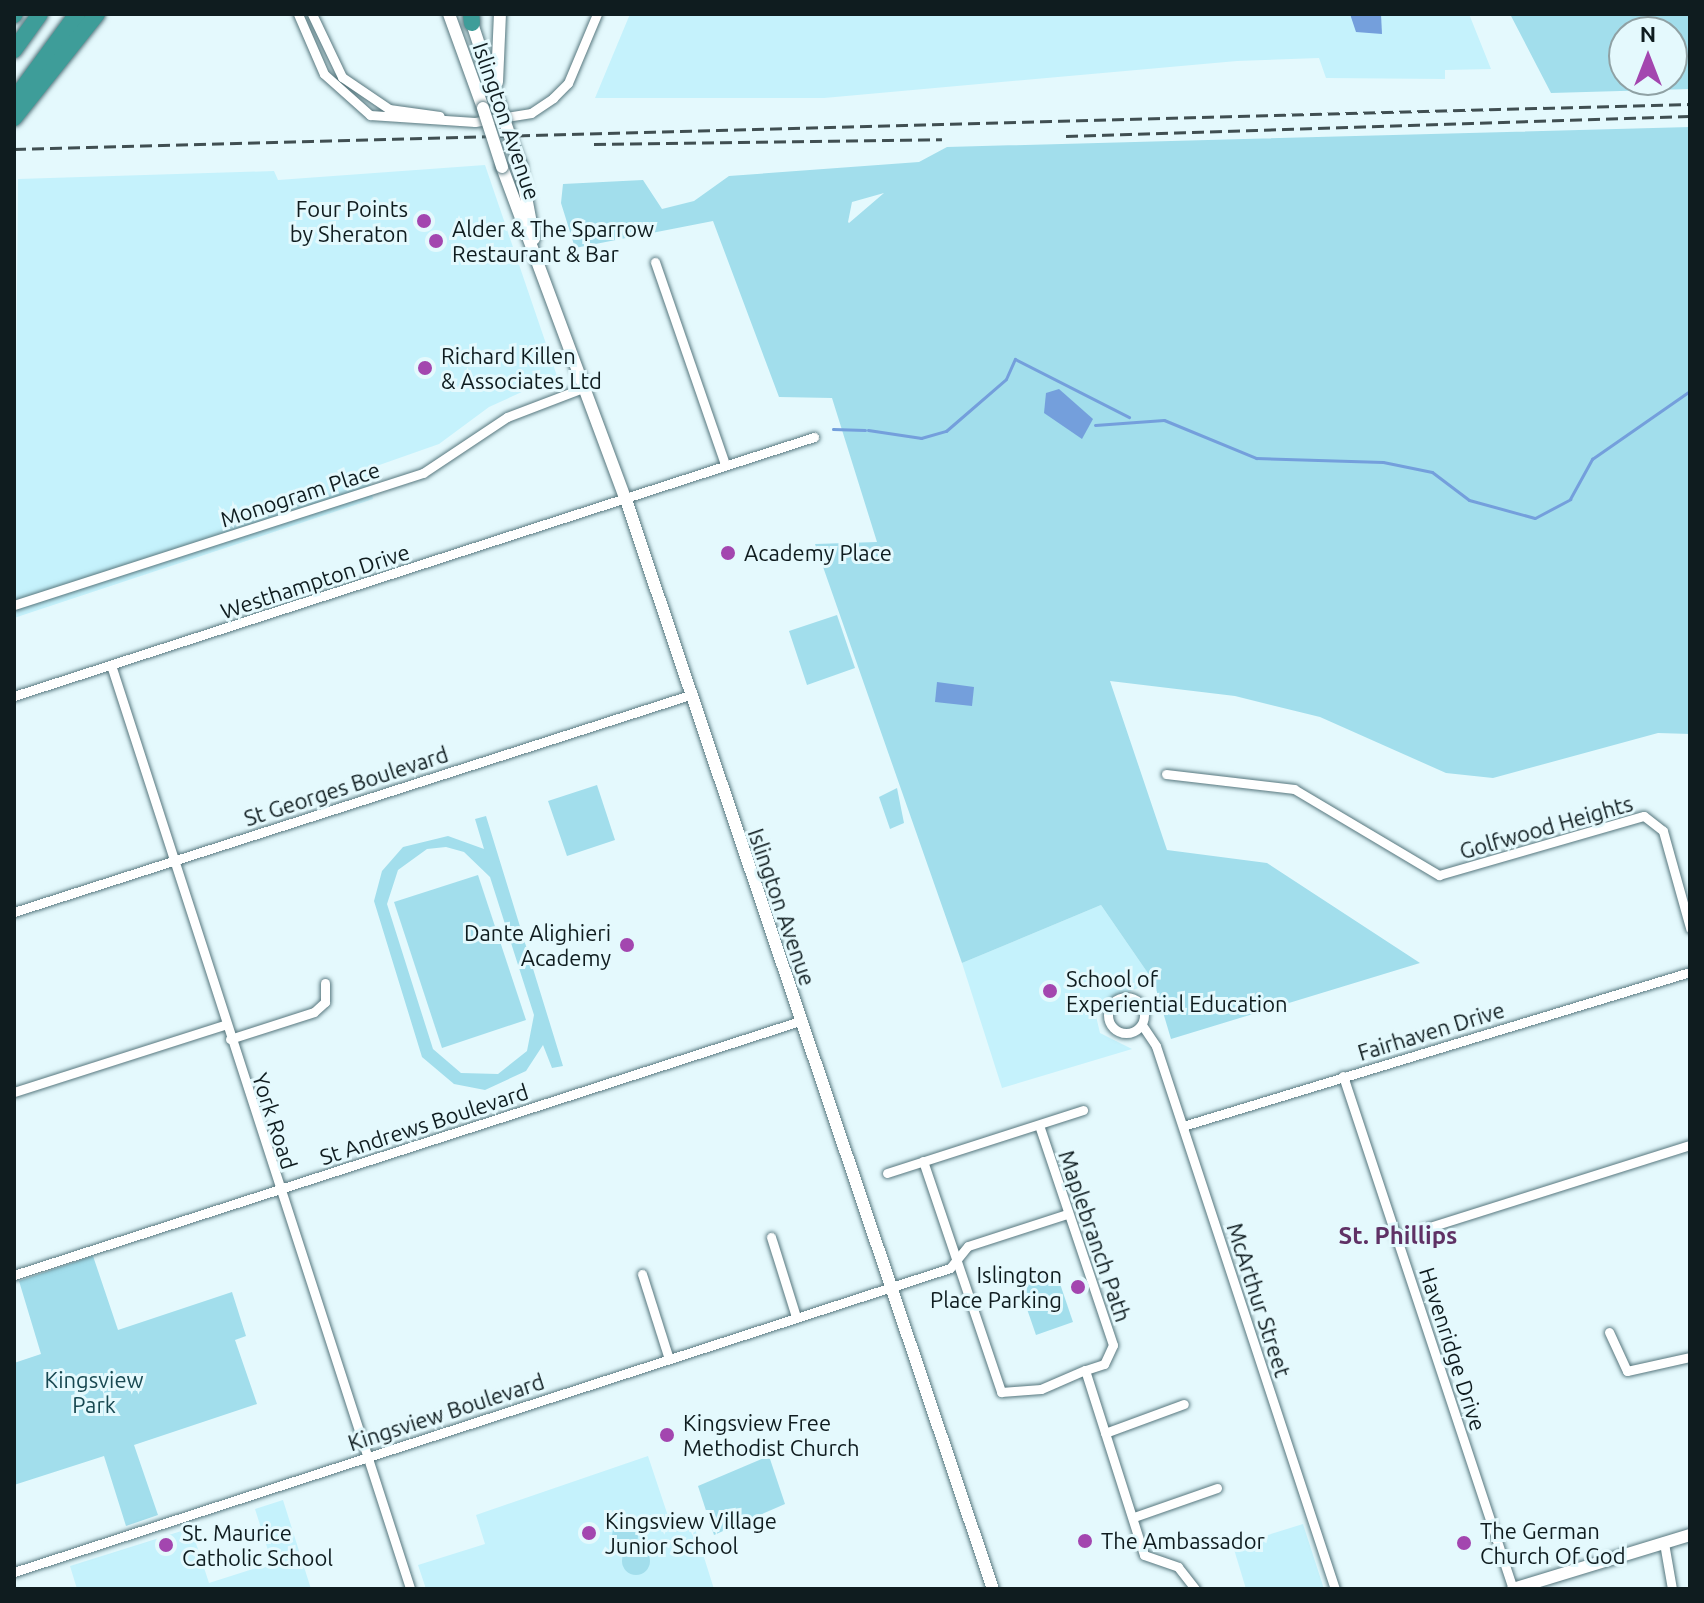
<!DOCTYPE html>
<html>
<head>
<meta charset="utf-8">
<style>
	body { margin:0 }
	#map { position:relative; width:1704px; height:1603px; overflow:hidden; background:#e4f9fd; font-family:Ubuntu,sans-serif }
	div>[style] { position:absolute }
	.built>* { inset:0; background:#c5f2fc }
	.green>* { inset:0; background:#a2deec }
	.round { border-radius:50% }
	.water>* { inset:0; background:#749fdc }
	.stream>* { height:3px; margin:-1.5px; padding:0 1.5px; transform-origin:1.5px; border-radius:1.5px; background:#749fdc }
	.roads { filter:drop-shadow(0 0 2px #57777e) drop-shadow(0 0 2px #57777e) }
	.street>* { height:9px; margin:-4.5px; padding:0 4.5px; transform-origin:4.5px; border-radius:4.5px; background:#fff }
	.street>.ring { margin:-4.5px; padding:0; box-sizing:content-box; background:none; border:9px solid #fff; border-radius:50% }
	.secondary>* { height:12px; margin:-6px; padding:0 6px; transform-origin:6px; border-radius:6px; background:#fff }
	.highway>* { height:16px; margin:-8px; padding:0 8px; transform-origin:8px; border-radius:8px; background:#3e9d99 }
	.rail>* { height:3px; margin-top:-1.5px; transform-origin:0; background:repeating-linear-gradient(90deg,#404f52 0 12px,transparent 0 18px) }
	.bridges { filter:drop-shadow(0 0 2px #57777e) drop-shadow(0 0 2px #57777e) }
	.secondary-bridge>* { height:12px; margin:-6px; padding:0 6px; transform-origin:6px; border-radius:6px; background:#fff }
	.dots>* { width:22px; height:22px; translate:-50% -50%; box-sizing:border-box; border:4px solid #e4f9fd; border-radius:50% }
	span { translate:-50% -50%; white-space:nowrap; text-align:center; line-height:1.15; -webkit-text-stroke:6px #e4f9fd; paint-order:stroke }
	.street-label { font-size:22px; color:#0f1c1f }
	.poi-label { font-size:22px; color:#0f1c1f }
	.right { translate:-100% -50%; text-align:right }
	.left { translate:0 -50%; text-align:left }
	.park-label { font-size:22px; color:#184851 }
	.neighbourhood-label { font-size:24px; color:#5f3165; font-weight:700 }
	.frame { position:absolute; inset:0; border:16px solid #0f1c1f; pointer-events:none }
	.north { position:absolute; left:1608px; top:16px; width:80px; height:80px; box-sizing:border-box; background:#e4f9fd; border:2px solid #8fa1a4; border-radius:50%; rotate:0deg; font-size:22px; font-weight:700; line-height:32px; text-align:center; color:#0f1c1f }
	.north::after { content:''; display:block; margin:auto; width:28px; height:36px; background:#a346af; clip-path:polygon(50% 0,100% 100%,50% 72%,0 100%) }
</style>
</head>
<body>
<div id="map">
	<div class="built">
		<i style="clip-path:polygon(630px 14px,1469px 14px,1491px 69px,1445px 70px,1445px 79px,1326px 78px,1319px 58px,1237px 61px,824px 98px,595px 98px)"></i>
		<i style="clip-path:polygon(485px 165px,557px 376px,489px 407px,439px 444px,368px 469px,373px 499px,14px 618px,18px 179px,274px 171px,278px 180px)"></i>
		<i style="clip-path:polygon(1101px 905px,1154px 982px,1106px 1000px,1095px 1012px,1100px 1033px,1132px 1049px,1002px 1088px,962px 963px)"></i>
		<i style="clip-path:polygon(648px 1456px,670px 1522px,691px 1516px,714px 1589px,426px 1589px,418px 1565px,485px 1544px,476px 1515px)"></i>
		<i style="clip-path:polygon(283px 1500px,311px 1589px,77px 1589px,70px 1566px,191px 1528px,209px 1583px,272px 1563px,255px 1509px)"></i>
		<i style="clip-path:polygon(1303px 1524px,1324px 1589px,1246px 1589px,1233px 1546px)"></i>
	</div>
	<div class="green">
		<i style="clip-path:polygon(evenodd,1510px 14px,1690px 14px,1690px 89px,1551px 93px,1510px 14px,1624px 32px,1672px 32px,1672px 80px,1624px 80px,1624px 32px)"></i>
		<i style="clip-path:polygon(evenodd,1690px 127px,1690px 734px,1658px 733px,1493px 778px,1446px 773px,1320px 717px,1235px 696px,1110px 681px,1167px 850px,1267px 863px,1420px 963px,1171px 1039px,1154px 982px,1101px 905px,962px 963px,815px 544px,877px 542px,832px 398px,779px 397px,713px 221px,575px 248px,561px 203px,563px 184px,643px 180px,662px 209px,694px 201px,729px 176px,919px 162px,947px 147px,1690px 127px,884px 193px,849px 223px,848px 222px,852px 202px,884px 193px)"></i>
		<i style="clip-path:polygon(837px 615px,855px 668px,807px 685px,789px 631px)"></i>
		<i style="clip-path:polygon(597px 785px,615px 840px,567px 856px,548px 801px)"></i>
		<i style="clip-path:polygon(897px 788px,904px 823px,890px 829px,879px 797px)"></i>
		<i style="clip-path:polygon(evenodd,486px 816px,563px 1066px,552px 1068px,543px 1045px,526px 1071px,485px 1090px,454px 1084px,422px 1057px,374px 901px,382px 871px,403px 847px,448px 836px,484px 849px,475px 819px,486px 816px,446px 847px,464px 852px,490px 877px,534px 1015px,527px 1051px,498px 1074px,461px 1073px,433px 1049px,387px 904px,398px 870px,427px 849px,446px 847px)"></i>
		<i style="clip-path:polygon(478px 875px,526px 1020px,442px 1048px,394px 902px)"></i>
		<i style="clip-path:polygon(93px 1256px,118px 1330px,232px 1292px,246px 1336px,235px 1340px,257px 1404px,134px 1445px,158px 1515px,126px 1526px,104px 1456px,14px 1485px,14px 1363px,41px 1354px,19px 1281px)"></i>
		<i style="clip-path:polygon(1055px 1269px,1073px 1322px,1036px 1335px,1017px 1280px)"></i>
		<i style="clip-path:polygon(769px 1456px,785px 1504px,714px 1535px,698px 1486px)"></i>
		<i class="round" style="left:612px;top:1523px;width:26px;height:26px"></i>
		<i class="round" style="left:622px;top:1547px;width:28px;height:28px"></i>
	</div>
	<div class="water">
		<i style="clip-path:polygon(1350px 14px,1381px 14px,1382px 34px,1356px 32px)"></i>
		<i style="clip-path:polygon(1059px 389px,1093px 419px,1082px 439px,1044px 413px,1046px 393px)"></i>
		<i style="clip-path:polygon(937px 682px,974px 687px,972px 706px,935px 702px)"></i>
	</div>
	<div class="stream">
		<i style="left:1095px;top:425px;width:69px;rotate:-4.1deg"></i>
		<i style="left:1164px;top:420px;width:100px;rotate:22.4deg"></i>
		<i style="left:1256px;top:458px;width:127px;rotate:1.8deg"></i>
		<i style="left:1383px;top:462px;width:50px;rotate:11.5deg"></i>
		<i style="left:1432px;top:472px;width:46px;rotate:37.1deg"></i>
		<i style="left:1469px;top:500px;width:68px;rotate:15.3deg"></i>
		<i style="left:1535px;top:518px;width:40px;rotate:-28deg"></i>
		<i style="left:1570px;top:499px;width:46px;rotate:-61.2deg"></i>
		<i style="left:1592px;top:459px;width:119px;rotate:-34.8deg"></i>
		<i style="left:833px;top:429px;width:32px;rotate:2deg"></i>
		<i style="left:868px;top:430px;width:54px;rotate:8.6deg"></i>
		<i style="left:921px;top:438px;width:26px;rotate:-16deg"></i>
		<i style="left:946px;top:431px;width:79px;rotate:-40.9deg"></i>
		<i style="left:1006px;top:379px;width:22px;rotate:-66deg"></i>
		<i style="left:1015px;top:359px;width:128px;rotate:27deg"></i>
	</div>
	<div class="roads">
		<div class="street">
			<i style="left:298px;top:14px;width:65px;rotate:66.6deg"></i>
			<i style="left:324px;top:74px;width:62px;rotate:41.7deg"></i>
			<i style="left:370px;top:115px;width:105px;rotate:3.8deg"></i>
			<i style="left:475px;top:122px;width:57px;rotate:-9.1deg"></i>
			<i style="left:531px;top:113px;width:27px;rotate:-34deg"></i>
			<i style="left:553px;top:98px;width:21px;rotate:-45deg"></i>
			<i style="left:568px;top:83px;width:75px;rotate:-67.2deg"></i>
			<i style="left:312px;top:14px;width:70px;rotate:64.5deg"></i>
			<i style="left:342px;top:77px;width:57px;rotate:34.2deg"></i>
			<i style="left:389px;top:109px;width:51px;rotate:7.8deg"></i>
			<i style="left:655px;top:262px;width:214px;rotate:70.9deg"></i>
			<i style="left:14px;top:605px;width:430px;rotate:-17.9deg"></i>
			<i style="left:423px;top:473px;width:101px;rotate:-33.7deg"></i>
			<i style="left:507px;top:417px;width:81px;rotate:-20.9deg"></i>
			<i style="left:111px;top:665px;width:970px;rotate:72.05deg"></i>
			<i style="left:14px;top:696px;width:841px;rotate:-17.94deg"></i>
			<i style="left:1166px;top:774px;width:129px;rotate:6.7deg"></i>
			<i style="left:1294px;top:789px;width:169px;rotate:30.7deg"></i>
			<i style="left:1439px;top:875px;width:213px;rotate:-16.1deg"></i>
			<i style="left:1644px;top:816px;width:24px;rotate:38deg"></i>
			<i style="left:1663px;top:831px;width:101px;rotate:74.4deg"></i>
			<i style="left:14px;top:912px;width:710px;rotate:-17.8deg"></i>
			<i class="ring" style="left:1108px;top:997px;width:27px;height:27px"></i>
			<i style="left:1142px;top:1025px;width:25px;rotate:56deg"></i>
			<i style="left:1156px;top:1046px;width:572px;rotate:71.76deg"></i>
			<i style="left:230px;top:1039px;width:88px;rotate:-17.8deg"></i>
			<i style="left:314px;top:1012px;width:15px;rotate:-42deg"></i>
			<i style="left:325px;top:1002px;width:19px;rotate:-90deg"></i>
			<i style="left:1343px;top:1076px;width:540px;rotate:71.67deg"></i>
			<i style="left:14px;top:1092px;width:220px;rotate:-17.7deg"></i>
			<i style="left:1039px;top:1125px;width:232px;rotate:71.4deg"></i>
			<i style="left:1113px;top:1345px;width:21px;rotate:115deg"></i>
			<i style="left:1104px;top:1364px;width:20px;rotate:162deg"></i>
			<i style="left:1085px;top:1370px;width:194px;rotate:72.3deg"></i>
			<i style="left:1144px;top:1555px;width:36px;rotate:19deg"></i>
			<i style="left:1178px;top:1567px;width:28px;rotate:52deg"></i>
			<i style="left:1183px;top:1126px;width:530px;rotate:-16.9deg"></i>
			<i style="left:923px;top:1161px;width:244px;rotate:71.3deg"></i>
			<i style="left:1001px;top:1392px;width:40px;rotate:-4.3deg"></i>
			<i style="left:1041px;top:1389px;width:48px;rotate:-23.4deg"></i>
			<i style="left:887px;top:1173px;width:206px;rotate:-17.8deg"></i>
			<i style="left:771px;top:1237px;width:84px;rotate:72.6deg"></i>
			<i style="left:1398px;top:1237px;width:306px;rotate:-17.5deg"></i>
			<i style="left:642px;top:1274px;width:89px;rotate:72.4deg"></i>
			<i style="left:14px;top:1275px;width:826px;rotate:-17.91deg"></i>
			<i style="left:1609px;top:1332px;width:43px;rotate:65.2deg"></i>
			<i style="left:1627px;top:1371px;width:65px;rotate:-12.5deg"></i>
			<i style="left:1105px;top:1433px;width:84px;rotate:-20.2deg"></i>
			<i style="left:1134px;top:1517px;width:88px;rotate:-19.3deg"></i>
			<i style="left:1664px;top:1543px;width:47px;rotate:80.1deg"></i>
			<i style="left:14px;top:1572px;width:984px;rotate:-17.99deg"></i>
			<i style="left:950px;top:1268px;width:28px;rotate:-51deg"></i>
			<i style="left:968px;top:1246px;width:104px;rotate:-17.9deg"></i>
		</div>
		<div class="secondary">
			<i style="left:449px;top:14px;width:100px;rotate:70.1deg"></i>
			<i style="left:470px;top:17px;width:93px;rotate:71.8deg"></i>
			<i style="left:497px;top:82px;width:68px;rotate:-87.5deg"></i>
			<i style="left:520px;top:165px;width:75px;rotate:79.3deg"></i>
			<i style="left:502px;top:167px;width:355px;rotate:69.6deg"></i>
			<i style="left:626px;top:500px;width:1149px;rotate:71.38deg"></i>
			<i style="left:1513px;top:1589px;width:185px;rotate:-17deg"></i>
		</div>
		<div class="highway">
			<i style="left:471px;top:14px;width:9px;rotate:84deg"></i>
			<i style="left:14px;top:15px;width:1px;rotate:-45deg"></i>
			<i style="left:14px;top:50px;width:44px;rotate:-54.2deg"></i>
			<i style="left:14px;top:100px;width:107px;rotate:-53.8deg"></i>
			<i style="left:14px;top:118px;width:133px;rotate:-51.4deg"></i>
		</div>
	</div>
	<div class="rail">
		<i style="left:1066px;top:136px;width:624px;rotate:-1.84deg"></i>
		<i style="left:594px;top:144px;width:348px;rotate:-0.8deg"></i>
		<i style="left:14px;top:149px;width:1677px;rotate:-1.54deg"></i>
	</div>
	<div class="bridges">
		<div class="secondary-bridge">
			<i style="left:499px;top:105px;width:64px;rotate:70.7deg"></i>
			<i style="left:483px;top:108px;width:62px;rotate:72.1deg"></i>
		</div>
	</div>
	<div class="dots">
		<i style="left:424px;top:221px;background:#a346af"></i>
		<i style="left:436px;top:241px;background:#a346af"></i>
		<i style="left:425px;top:368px;background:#a346af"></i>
		<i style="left:728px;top:553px;background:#a346af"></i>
		<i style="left:627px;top:945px;background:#a346af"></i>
		<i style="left:1050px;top:991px;background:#a346af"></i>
		<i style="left:1078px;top:1287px;background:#a346af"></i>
		<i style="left:667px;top:1435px;background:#a346af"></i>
		<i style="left:589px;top:1533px;background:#a346af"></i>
		<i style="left:1085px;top:1541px;background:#a346af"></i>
		<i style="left:1464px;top:1543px;background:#a346af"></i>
		<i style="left:166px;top:1545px;background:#a346af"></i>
	</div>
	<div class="street-label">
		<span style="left:507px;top:121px;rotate:71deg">Islington Avenue</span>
		<span style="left:300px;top:494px;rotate:-18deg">Monogram Place</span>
		<span style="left:315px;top:581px;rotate:-18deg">Westhampton Drive</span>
		<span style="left:346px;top:786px;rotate:-18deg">St Georges Boulevard</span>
		<span style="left:1546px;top:827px;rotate:-16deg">Golfwood Heights</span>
		<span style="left:782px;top:907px;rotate:71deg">Islington Avenue</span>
		<span style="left:1431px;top:1031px;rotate:-17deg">Fairhaven Drive</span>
		<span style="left:275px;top:1121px;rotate:72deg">York Road</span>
		<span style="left:424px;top:1124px;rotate:-18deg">St Andrews Boulevard</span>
		<span style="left:1095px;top:1236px;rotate:71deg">Maplebranch Path</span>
		<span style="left:1259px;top:1300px;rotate:72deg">McArthur Street</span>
		<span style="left:1453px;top:1349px;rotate:72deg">Havenridge Drive</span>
		<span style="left:446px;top:1412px;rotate:-18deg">Kingsview Boulevard</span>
	</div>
	<div class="poi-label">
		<span class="right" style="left:408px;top:221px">Four Points<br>by Sheraton</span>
		<span class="left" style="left:452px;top:241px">Alder &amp; The Sparrow<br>Restaurant &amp; Bar</span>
		<span class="left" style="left:441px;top:368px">Richard Killen<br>&amp; Associates Ltd</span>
		<span class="left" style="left:744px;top:553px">Academy Place</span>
		<span class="right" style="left:611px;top:945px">Dante Alighieri<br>Academy</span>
		<span class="left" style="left:1066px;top:991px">School of<br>Experiential Education</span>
		<span class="right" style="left:1062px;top:1287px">Islington<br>Place Parking</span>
		<span class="left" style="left:683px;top:1435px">Kingsview Free<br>Methodist Church</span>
		<span class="left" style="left:605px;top:1533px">Kingsview Village<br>Junior School</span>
		<span class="left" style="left:1480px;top:1543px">The German<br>Church Of God</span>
		<span class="left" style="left:182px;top:1545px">St. Maurice<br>Catholic School</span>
		<span class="left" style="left:1101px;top:1541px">The Ambassador</span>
	</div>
	<div class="park-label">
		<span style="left:94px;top:1392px">Kingsview<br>Park</span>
	</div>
	<div class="neighbourhood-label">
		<span style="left:1398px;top:1236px">St. Phillips</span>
	</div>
	<div class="frame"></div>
	<div class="north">N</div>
</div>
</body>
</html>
